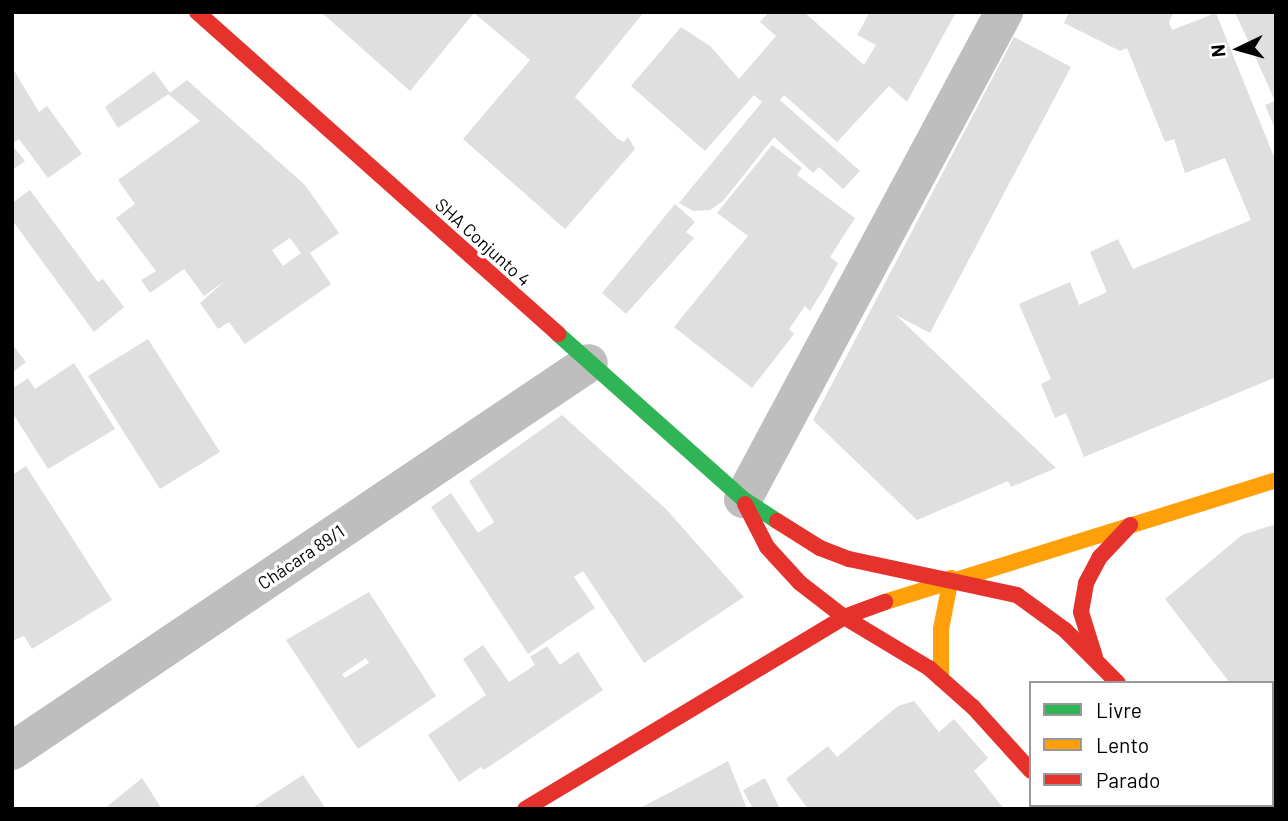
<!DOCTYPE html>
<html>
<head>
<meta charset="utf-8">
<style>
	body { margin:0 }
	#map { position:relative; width:1288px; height:821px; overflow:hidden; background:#fff; font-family:Barlow,sans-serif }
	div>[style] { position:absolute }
	.building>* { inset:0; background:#dfdfdf }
	.street>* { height:38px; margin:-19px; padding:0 19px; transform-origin:19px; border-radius:19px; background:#bebebe }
	.fast>* { height:16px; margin:-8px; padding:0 8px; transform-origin:8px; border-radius:8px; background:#30b455 }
	.slow>* { height:16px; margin:-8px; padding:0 8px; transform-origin:8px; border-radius:8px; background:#ff9f0a }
	.jam>* { height:16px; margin:-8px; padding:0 8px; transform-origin:8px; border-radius:8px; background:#e5322d }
	span { translate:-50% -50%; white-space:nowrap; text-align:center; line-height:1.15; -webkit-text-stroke:7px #fff; paint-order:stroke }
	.street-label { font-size:18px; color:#000 }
	.frame { position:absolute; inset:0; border:14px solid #000; pointer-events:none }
	.legend { position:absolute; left:1029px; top:681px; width:245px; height:126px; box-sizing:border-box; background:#fff; border:2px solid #999; margin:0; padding:9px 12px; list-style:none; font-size:21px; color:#000 }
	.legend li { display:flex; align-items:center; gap:14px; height:35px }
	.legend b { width:35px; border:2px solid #999 }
	.north { position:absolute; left:1204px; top:14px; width:70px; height:70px; -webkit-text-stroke:5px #fff; paint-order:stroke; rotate:265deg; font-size:19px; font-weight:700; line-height:28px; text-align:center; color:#000 }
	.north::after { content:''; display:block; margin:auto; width:24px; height:32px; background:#000; clip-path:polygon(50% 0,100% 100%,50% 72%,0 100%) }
</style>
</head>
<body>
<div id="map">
	<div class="building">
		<i style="clip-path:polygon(321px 12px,644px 12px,575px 97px,618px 139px,624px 142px,628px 137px,635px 149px,565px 229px,463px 139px,530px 60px,474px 13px,410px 91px)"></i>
		<i style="clip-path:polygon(769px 12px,804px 12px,864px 65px,876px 45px,857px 35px,870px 12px,956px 12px,907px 102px,889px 86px,837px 142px,784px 95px,780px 100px,860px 171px,843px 189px,819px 167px,813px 173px,774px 137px,723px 201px,710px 210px,693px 211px,679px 203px,762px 102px,754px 95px,705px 151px,631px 86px,681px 27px,710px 46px,739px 79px,776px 36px,760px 22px)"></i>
		<i style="clip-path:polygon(1069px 12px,1174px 12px,1169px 22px,1172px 30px,1216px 13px,1276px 162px,1276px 377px,1084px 457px,1066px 413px,1055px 418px,1041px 384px,1051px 379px,1019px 304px,1070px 282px,1079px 305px,1107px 292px,1090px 252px,1118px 239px,1133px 269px,1251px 220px,1225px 158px,1185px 173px,1174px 139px,1165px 142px,1127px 48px,1120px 51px,1064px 23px)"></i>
		<i style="clip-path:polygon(1235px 12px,1276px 12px,1276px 131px,1265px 105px,1275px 101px)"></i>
		<i style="clip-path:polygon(1014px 37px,1071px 67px,930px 333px,896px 315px,1056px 468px,1011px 487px,1008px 481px,917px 520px,813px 420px)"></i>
		<i style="clip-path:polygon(12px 67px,39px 112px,47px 106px,82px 154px,48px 178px,19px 139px,12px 144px)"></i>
		<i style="clip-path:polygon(154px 71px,170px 93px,118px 128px,105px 107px)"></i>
		<i style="clip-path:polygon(evenodd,187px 80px,305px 185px,339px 233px,310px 253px,331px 284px,245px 344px,229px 322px,218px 329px,200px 303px,226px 280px,204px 296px,184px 269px,150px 293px,141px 280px,156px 271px,116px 218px,135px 204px,118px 180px,200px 121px,168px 94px,187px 80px,290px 238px,301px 253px,283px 266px,272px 250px,290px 238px)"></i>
		<i style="clip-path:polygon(12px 145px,25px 161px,12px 170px)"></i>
		<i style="clip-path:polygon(772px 145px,802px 168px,797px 175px,855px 218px,830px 257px,838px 263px,825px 287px,810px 311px,805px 306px,789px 329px,794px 334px,752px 388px,674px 327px,748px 236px,717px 213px)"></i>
		<i style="clip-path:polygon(30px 190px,98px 282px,103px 279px,124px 307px,94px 332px,12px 220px,12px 203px)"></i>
		<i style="clip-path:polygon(675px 204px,695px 222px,686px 232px,694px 238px,626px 314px,602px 293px)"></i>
		<i style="clip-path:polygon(148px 339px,220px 452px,160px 489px,88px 376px)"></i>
		<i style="clip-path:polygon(12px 344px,26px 362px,12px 373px)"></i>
		<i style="clip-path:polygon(74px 363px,115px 429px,48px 469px,12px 412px,12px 389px,28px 378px,35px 389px)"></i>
		<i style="clip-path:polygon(562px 415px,666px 509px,744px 597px,644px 663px,583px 571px,574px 577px,595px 608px,528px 654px,431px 507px,451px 493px,478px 533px,494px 522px,469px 481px)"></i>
		<i style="clip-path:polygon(26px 466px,112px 600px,32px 649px,24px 636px,12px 641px,12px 475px)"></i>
		<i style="clip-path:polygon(1276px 524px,1276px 724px,1272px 683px,1230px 683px,1165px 599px,1242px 535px)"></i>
		<i style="clip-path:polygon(evenodd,369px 592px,436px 696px,358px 749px,286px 640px,369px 592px,366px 658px,369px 663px,345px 678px,342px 674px,366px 658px)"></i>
		<i style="clip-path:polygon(483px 645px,509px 682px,535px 665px,530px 657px,547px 646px,560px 665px,578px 652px,603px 690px,484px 770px,481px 767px,459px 782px,428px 735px,486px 695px,463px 659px)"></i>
		<i style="clip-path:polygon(914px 701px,939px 732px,954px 719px,988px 758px,974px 771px,1004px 809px,808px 809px,786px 779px,828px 746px,837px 757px,898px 706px)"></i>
		<i style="clip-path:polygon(728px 761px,747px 809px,638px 809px,682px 786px)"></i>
		<i style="clip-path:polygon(303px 775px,326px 809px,251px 809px,275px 793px)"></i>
		<i style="clip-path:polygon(142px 778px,162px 809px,104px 809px)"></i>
		<i style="clip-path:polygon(765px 778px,780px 809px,753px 809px,743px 790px)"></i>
	</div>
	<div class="street">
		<i style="left:743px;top:499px;width:553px;rotate:-61.81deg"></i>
		<i style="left:12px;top:751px;width:695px;rotate:-33.92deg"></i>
	</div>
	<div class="fast">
		<i style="left:558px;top:334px;width:248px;rotate:41.7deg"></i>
		<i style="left:743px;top:499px;width:40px;rotate:32.9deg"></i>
		<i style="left:1226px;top:805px;width:5px;rotate:53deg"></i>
	</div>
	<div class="slow">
		<i style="left:885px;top:602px;width:410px;rotate:-17.3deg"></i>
		<i style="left:941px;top:679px;width:50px;rotate:-90deg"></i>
		<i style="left:941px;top:629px;width:52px;rotate:-78.9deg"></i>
		<i style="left:1059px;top:805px;width:5px;rotate:53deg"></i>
	</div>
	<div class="jam">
		<i style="left:197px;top:12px;width:484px;rotate:41.7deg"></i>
		<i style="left:745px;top:504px;width:48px;rotate:62.9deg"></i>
		<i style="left:767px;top:547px;width:49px;rotate:47.5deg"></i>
		<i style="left:800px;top:583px;width:56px;rotate:37.7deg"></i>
		<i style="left:844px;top:617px;width:99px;rotate:31deg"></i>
		<i style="left:929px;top:668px;width:59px;rotate:41.6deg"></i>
		<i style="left:973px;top:707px;width:86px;rotate:47.8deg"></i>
		<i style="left:777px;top:521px;width:51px;rotate:32.1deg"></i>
		<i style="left:820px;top:548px;width:31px;rotate:21deg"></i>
		<i style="left:849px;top:559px;width:172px;rotate:12.1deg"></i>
		<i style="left:1017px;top:595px;width:59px;rotate:36.1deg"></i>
		<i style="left:1065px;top:630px;width:75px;rotate:45deg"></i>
		<i style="left:1095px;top:657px;width:47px;rotate:-107.3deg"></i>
		<i style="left:1081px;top:612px;width:29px;rotate:-80deg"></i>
		<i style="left:1086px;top:583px;width:30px;rotate:-62deg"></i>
		<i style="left:1100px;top:557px;width:44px;rotate:-46.8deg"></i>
		<i style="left:525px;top:809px;width:372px;rotate:-31deg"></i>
		<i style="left:844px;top:617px;width:44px;rotate:-20.1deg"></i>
	</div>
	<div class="street-label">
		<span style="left:483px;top:242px;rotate:42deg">SHA Conjunto 4</span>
		<span style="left:301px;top:557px;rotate:-34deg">Chácara 89/1</span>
	</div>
	<div class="frame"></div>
	<ul class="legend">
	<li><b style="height:9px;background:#30b455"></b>Livre</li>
	<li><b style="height:9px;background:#ff9f0a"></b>Lento</li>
	<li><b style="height:9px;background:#e5322d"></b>Parado</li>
	</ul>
	<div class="north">N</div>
</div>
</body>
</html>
